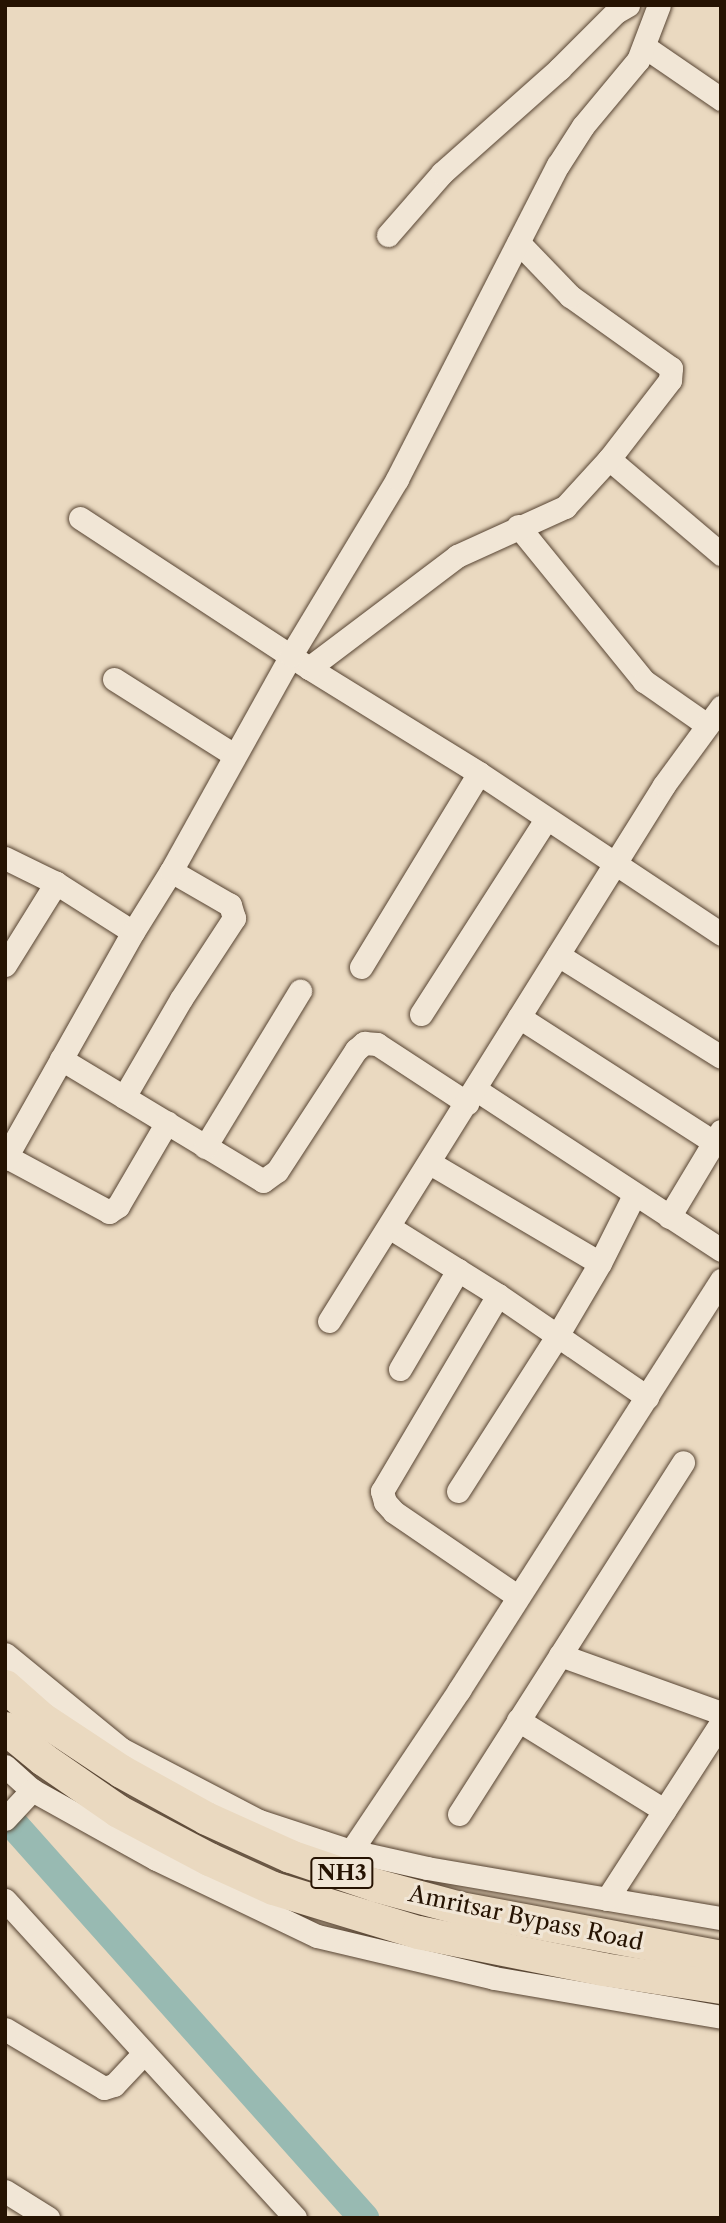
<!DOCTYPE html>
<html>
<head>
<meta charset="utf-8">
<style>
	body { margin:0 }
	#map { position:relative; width:726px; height:2223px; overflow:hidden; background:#ead9c0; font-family:"Libre Caslon Text",serif }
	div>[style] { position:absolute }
	.river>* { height:30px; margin:-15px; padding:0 15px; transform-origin:15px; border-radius:15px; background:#98bab2 }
	.roads { filter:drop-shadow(0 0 2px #574432) drop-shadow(0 0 2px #574432) }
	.minor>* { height:23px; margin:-11.5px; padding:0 11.5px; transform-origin:11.5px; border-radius:11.5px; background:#f1e6d6 }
	.highway>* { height:33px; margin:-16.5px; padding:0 16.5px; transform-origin:16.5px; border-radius:16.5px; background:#ead9c0 }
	span { translate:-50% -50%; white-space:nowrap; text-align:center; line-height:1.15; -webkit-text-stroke:6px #f1e6d6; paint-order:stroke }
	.shield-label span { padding:2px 5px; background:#f1e6d6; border:2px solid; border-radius:5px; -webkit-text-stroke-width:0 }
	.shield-label { font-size:21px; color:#261302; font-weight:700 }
	.street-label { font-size:23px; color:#261302 }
	.frame { position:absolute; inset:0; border:7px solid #261302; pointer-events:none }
</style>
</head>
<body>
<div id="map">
	<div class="river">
		<i style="left:5px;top:1815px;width:540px;rotate:48.3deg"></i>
	</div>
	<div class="roads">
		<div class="minor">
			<i style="left:645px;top:47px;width:92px;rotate:34.4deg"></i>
			<i style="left:388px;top:235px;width:82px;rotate:-48.9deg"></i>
			<i style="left:442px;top:173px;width:157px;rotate:-41.6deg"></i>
			<i style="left:559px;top:69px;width:81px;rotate:-45deg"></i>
			<i style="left:616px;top:12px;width:14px;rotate:-30deg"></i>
			<i style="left:609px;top:459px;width:147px;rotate:40.3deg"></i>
			<i style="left:80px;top:518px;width:274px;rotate:33.2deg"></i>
			<i style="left:309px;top:668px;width:200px;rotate:31.7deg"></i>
			<i style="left:479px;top:773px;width:291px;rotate:33.6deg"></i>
			<i style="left:518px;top:526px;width:200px;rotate:50.9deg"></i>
			<i style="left:644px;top:681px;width:77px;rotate:34.9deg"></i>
			<i style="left:309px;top:668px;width:186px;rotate:-37.1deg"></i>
			<i style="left:457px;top:556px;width:119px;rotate:-24.4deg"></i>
			<i style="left:565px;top:507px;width:65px;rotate:-47.5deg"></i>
			<i style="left:609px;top:459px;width:100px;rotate:-52.3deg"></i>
			<i style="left:670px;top:380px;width:12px;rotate:-85deg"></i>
			<i style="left:671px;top:368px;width:124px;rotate:-144.5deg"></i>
			<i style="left:570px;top:296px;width:74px;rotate:-133.9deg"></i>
			<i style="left:114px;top:679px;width:142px;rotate:32.3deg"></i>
			<i style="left:5px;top:858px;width:57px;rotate:26.1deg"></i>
			<i style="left:56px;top:883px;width:91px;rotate:32.5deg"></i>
			<i style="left:558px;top:955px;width:192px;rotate:32deg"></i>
			<i style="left:5px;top:965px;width:97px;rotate:-58.1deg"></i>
			<i style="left:361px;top:967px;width:227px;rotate:-58.7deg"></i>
			<i style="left:421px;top:1014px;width:232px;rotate:-57.3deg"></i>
			<i style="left:519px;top:1017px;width:232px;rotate:32.7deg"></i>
			<i style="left:714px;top:1142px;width:13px;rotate:-58deg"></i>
			<i style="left:61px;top:1059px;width:236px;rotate:31.1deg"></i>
			<i style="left:263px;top:1181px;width:17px;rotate:-36deg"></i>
			<i style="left:277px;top:1171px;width:145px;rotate:-56.9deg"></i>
			<i style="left:356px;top:1050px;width:11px;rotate:-41deg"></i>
			<i style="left:364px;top:1043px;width:13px;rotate:4deg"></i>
			<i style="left:377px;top:1044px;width:108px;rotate:33.2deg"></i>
			<i style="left:475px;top:1089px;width:294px;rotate:33.2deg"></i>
			<i style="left:124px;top:1097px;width:113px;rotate:-59.8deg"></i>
			<i style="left:181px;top:999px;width:97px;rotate:-56.8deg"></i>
			<i style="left:234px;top:918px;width:14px;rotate:-107deg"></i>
			<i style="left:230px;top:905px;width:68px;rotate:-150deg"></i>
			<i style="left:205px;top:1147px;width:183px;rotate:-58.7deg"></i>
			<i style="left:7px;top:1157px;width:116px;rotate:28.3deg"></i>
			<i style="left:109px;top:1212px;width:11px;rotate:-34deg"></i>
			<i style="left:118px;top:1206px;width:97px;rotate:-59.7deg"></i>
			<i style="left:5px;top:1159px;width:261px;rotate:-60.6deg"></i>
			<i style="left:133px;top:932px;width:72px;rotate:-58.1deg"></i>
			<i style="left:171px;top:871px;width:247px;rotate:-60.9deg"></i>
			<i style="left:291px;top:655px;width:205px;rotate:-58.9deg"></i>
			<i style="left:397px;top:479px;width:353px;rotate:-62.9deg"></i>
			<i style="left:558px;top:165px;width:46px;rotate:-57.3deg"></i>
			<i style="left:583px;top:126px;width:86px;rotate:-50.2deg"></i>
			<i style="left:638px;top:60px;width:59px;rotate:-69.1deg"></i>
			<i style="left:430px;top:1163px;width:197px;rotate:30.5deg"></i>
			<i style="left:669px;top:1217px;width:87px;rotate:-59deg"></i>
			<i style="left:389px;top:1227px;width:128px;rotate:32deg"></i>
			<i style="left:498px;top:1295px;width:181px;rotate:34.4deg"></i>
			<i style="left:498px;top:1295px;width:228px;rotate:120.6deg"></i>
			<i style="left:382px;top:1491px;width:11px;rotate:75deg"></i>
			<i style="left:385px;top:1502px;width:13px;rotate:48deg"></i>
			<i style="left:394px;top:1512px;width:149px;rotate:34.3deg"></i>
			<i style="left:329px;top:1321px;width:632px;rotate:-57.99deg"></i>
			<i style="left:664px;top:785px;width:97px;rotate:-53.8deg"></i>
			<i style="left:400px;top:1369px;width:115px;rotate:-59.6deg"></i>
			<i style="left:458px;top:1491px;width:184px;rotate:-57.4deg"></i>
			<i style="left:557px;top:1336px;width:85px;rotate:-59.5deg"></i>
			<i style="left:600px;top:1263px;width:76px;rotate:-63.4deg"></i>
			<i style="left:5px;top:1654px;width:150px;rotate:39.3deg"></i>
			<i style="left:121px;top:1749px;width:156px;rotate:27.6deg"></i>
			<i style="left:259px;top:1821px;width:97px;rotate:18.1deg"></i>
			<i style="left:351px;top:1851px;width:78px;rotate:12.6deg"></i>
			<i style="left:427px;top:1868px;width:298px;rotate:9.7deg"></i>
			<i style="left:560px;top:1655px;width:171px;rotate:19.8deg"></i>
			<i style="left:518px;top:1720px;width:172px;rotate:31.7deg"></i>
			<i style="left:5px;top:1766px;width:36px;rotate:42deg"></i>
			<i style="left:32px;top:1790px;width:142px;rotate:29.1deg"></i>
			<i style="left:156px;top:1859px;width:178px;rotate:25.6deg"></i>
			<i style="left:317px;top:1936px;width:182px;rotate:13.3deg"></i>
			<i style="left:494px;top:1978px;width:230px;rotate:9.7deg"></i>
			<i style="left:459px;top:1814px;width:417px;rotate:-57.5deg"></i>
			<i style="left:5px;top:1819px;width:40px;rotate:-47deg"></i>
			<i style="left:351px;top:1851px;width:194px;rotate:-56.1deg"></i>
			<i style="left:459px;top:1690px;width:487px;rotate:-57.4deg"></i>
			<i style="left:607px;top:1899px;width:210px;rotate:-57.1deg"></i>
			<i style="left:5px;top:1900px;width:430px;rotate:47.6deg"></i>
			<i style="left:5px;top:2029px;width:115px;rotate:30.8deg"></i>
			<i style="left:104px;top:2088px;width:10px;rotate:-17deg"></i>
			<i style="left:114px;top:2085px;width:44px;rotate:-46.8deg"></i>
			<i style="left:5px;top:2191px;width:51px;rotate:32.1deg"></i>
		</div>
		<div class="highway">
			<i style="left:5px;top:1686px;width:48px;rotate:41.6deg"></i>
			<i style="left:41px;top:1718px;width:96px;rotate:33.5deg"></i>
			<i style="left:121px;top:1771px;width:97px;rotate:28.9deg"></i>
			<i style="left:206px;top:1818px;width:92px;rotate:24.3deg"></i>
			<i style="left:290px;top:1856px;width:90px;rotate:18.8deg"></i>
			<i style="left:375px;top:1885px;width:88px;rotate:15.1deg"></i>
			<i style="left:460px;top:1908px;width:266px;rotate:10.6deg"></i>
			<i style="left:5px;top:1728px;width:49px;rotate:39.2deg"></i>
			<i style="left:43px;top:1759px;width:91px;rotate:34.7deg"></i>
			<i style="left:118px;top:1811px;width:103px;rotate:27.8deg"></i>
			<i style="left:209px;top:1859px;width:70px;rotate:24.4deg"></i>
			<i style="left:273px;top:1888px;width:152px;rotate:16.9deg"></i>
			<i style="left:418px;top:1932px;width:189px;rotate:11.3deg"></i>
			<i style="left:603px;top:1969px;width:119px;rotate:8.7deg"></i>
		</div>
	</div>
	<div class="shield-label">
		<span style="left:342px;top:1873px">NH3</span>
	</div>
	<div class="street-label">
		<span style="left:526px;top:1918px;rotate:12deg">Amritsar Bypass Road</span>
	</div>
	<div class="frame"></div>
</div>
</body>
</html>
